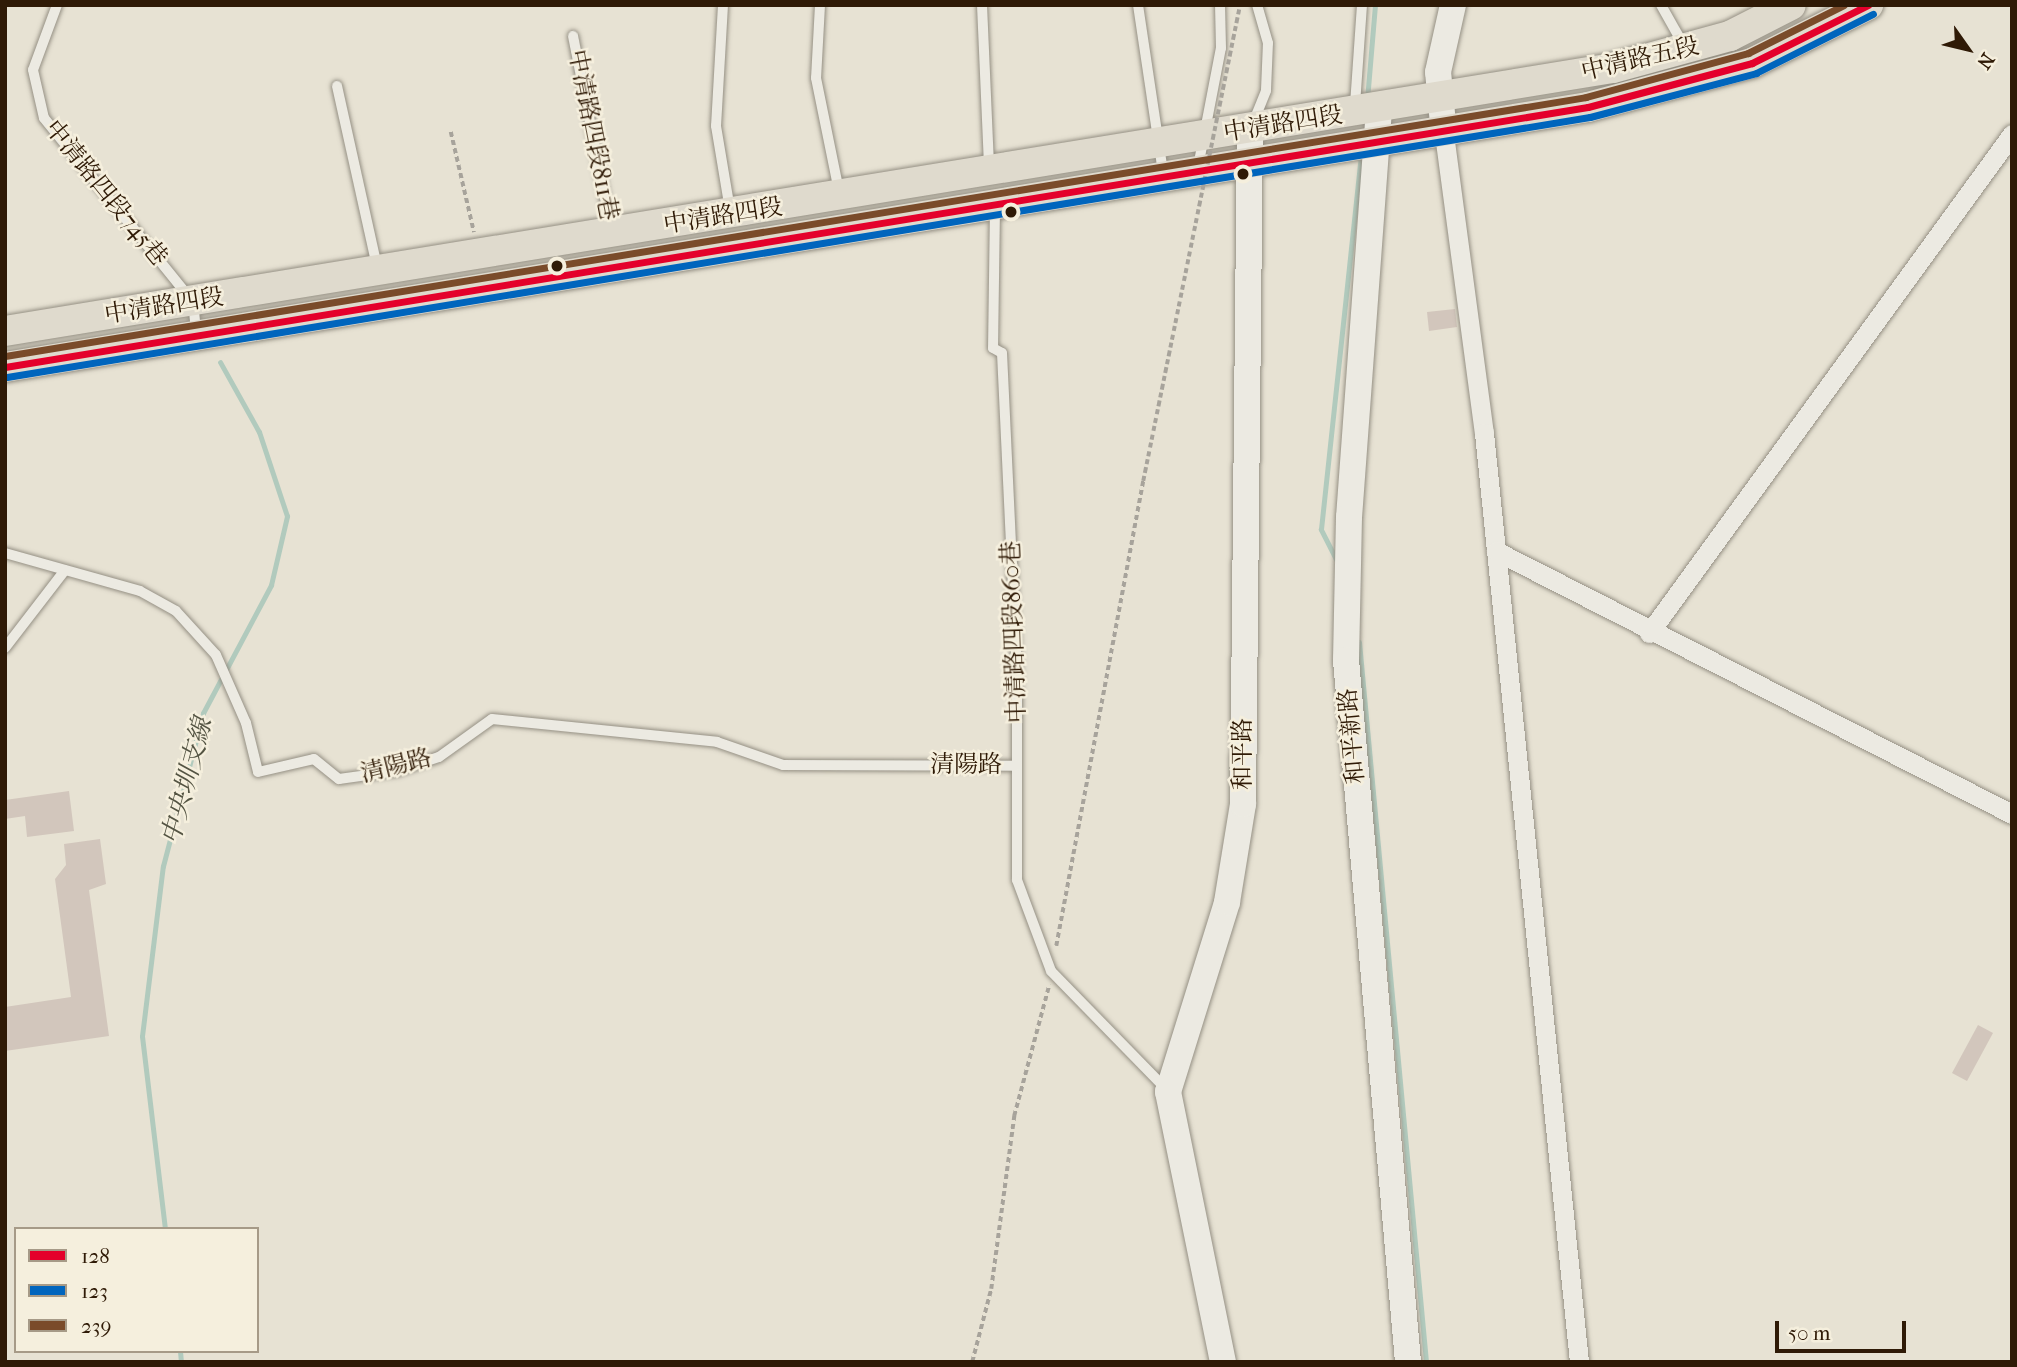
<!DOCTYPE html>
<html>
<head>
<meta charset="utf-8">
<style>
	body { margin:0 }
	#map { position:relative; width:2017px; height:1367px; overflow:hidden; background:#e7e2d3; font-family:"IM FELL French Canon","Noto Serif TC",serif }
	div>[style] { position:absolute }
	.stream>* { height:5px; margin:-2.5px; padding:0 2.5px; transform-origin:2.5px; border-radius:2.5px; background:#b1cabd }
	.building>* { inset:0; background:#d2c6bc }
	.path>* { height:3.5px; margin-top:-1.75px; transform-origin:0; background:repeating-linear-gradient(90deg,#a7a39b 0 5px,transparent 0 8.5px) }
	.roads { filter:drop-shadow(0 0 2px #959084) drop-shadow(0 0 2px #959084) }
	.lane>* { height:10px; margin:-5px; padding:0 5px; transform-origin:5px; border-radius:5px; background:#eceae2 }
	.street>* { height:19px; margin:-9.5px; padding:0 9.5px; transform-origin:9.5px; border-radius:9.5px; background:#eceae2 }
	.secondary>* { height:26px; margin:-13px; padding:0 13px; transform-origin:13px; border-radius:13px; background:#eceae2 }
	.primary>* { height:30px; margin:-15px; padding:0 15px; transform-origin:15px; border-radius:15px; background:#dfdacd }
	.path-bridge>* { height:3.5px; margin-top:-1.75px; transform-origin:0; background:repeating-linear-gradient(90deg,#a7a39b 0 5px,transparent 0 8.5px) }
	.bus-1>* { height:7px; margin:-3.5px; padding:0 3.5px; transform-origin:3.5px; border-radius:3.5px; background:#e4002b }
	.bus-2>* { height:7px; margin:-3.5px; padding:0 3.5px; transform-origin:3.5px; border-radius:3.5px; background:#0065bd }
	.bus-3>* { height:7px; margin:-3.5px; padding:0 3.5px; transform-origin:3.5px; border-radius:3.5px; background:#7a4b2a }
	.dots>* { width:19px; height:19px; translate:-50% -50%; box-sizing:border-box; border:4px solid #f5efdd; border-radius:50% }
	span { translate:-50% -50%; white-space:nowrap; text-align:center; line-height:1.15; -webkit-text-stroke:5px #f5efdd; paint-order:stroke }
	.street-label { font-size:24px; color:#2f1a06 }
	.water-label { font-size:26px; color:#545443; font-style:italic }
	.frame { position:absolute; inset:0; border:7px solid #2f1a06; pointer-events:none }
	.legend { position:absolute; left:14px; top:1227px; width:245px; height:126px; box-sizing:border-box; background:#f5efdd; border:2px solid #a69a87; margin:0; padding:9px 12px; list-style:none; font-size:21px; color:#2f1a06 }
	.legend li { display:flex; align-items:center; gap:14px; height:35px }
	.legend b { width:35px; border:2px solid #a69a87 }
	.north { position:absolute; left:1933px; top:14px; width:70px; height:70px; -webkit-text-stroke:5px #f5efdd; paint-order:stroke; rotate:124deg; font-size:19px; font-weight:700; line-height:28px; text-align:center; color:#2f1a06 }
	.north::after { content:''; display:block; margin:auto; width:24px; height:32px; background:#2f1a06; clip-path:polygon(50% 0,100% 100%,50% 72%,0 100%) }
	.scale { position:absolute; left:1775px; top:1321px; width:131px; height:32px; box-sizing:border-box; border:4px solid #2f1a06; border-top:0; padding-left:9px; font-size:21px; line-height:24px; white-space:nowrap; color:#2f1a06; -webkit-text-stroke:5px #f5efdd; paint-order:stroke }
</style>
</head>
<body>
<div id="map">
	<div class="stream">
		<i style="left:1367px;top:100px;width:95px;rotate:-85.2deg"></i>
		<i style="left:1338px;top:563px;width:38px;rotate:-117deg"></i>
		<i style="left:1321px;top:529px;width:376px;rotate:-83.9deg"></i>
		<i style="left:1359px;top:642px;width:723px;rotate:84.68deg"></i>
		<i style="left:165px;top:1229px;width:194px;rotate:-96.8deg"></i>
		<i style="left:142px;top:1036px;width:171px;rotate:-83deg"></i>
		<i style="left:163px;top:866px;width:158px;rotate:-75.3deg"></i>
		<i style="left:203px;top:713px;width:145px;rotate:-62deg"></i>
		<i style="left:271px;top:585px;width:71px;rotate:-76.9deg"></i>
		<i style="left:287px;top:516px;width:89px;rotate:-108.4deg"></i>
		<i style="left:259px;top:432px;width:80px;rotate:-119.1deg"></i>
		<i style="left:180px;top:1351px;width:11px;rotate:85deg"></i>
	</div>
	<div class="building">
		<i style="clip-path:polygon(1455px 309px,1457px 327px,1429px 331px,1427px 312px)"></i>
		<i style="clip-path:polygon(69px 791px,74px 831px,27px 837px,25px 816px,5px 819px,5px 800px)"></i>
		<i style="clip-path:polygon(100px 839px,106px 884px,89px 890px,109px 1036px,5px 1051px,5px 1007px,71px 997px,55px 879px,66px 865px,64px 844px)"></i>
		<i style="clip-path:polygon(1978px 1025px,1993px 1033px,1967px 1081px,1952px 1073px)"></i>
	</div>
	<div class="path">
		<i style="left:451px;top:132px;width:103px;rotate:77deg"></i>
		<i style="left:1056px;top:946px;width:473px;rotate:-79.4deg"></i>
		<i style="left:972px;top:1362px;width:75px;rotate:-75.4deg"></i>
		<i style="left:991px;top:1289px;width:175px;rotate:-82.4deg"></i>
		<i style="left:1014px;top:1116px;width:136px;rotate:-75deg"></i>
	</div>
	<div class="roads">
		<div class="lane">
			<i style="left:57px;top:5px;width:69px;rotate:110.3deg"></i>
			<i style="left:33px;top:70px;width:49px;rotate:77.1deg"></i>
			<i style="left:44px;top:118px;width:237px;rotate:51deg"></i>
			<i style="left:193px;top:302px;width:29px;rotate:84deg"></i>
			<i style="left:723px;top:5px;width:121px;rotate:93.3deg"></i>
			<i style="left:716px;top:126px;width:85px;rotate:80.5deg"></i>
			<i style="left:820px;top:5px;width:73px;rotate:93.1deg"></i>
			<i style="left:816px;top:78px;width:115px;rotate:78.5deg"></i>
			<i style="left:982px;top:5px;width:163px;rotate:87.5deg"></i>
			<i style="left:1138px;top:5px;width:170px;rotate:81.5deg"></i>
			<i style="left:1661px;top:5px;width:45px;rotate:60.6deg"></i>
			<i style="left:573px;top:36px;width:196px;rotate:78.8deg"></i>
			<i style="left:337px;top:86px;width:185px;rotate:77.5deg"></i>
			<i style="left:1355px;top:105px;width:100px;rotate:-86deg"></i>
			<i style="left:1253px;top:123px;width:35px;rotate:-68deg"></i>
			<i style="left:1266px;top:90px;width:47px;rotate:-87.6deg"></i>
			<i style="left:1268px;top:43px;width:40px;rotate:-106deg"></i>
			<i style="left:1198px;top:167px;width:121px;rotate:-79.1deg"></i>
			<i style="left:1221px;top:48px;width:43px;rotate:-91.3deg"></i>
			<i style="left:995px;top:207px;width:141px;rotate:90.8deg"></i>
			<i style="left:993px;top:348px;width:10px;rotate:29deg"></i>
			<i style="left:1002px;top:353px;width:321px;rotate:87.3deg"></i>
			<i style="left:1017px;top:674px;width:206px;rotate:90deg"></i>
			<i style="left:1017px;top:880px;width:97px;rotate:69.5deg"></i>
			<i style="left:1051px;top:971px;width:165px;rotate:45.7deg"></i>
			<i style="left:5px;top:553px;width:140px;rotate:15.7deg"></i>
			<i style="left:140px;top:591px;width:41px;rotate:29.1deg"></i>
			<i style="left:176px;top:611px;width:59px;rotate:47.7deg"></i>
			<i style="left:216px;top:655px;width:74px;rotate:66.2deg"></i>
			<i style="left:246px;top:723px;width:50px;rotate:76.2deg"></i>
			<i style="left:258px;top:772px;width:57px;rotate:-13.1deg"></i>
			<i style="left:314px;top:759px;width:32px;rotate:39deg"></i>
			<i style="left:339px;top:779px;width:59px;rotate:-7.9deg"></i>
			<i style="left:397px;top:771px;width:44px;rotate:-18.4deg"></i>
			<i style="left:439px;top:757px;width:65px;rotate:-35.6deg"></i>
			<i style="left:492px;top:719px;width:226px;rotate:5.8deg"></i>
			<i style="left:717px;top:742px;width:70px;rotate:19.2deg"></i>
			<i style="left:783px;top:765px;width:234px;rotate:0.2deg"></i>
			<i style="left:5px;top:648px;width:98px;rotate:-52.4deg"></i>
		</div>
		<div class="street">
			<i style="left:1444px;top:134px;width:302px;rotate:82.4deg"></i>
			<i style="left:1484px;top:433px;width:934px;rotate:84.16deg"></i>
			<i style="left:1496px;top:551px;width:579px;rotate:27.01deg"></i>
			<i style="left:1649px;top:633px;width:617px;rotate:-53.97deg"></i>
		</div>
		<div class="secondary">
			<i style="left:1379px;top:109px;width:409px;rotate:94.2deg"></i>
			<i style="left:1349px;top:517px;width:143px;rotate:91.2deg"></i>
			<i style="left:1346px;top:660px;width:705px;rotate:84.95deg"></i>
			<i style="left:1444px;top:134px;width:62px;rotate:-95.5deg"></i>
			<i style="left:1438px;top:72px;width:69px;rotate:-77.4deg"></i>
			<i style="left:1223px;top:1362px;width:276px;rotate:-101.5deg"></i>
			<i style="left:1168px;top:1092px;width:199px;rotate:-72.7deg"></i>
			<i style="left:1227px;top:902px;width:99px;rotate:-80.7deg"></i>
			<i style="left:1243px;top:804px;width:675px;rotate:-89.41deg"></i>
		</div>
		<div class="primary">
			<i style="left:5px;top:331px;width:1629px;rotate:-9.29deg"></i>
			<i style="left:1613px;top:68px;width:121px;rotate:-15.3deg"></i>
			<i style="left:1730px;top:36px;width:68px;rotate:-26.9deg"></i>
			<i style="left:5px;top:367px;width:1604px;rotate:-9.33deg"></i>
			<i style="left:1588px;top:107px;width:170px;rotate:-15deg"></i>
			<i style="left:1752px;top:63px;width:130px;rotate:-26.6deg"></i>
		</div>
	</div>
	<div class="path-bridge">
		<i style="left:1143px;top:481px;width:486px;rotate:-78.5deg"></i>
	</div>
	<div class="bus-1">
		<i style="left:5px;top:367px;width:1604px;rotate:-9.33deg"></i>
		<i style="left:1588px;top:107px;width:170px;rotate:-15deg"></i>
		<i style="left:1752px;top:63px;width:130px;rotate:-26.6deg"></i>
	</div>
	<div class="bus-2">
		<i style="left:7px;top:377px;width:1604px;rotate:-9.33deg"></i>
		<i style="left:1590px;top:117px;width:172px;rotate:-14.8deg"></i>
		<i style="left:1756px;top:73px;width:131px;rotate:-26.8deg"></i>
	</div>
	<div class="bus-3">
		<i style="left:5px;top:356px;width:1602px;rotate:-9.3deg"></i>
		<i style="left:1586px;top:97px;width:168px;rotate:-15.2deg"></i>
		<i style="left:1748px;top:53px;width:107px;rotate:-26.6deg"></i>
	</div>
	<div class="dots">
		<i style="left:1243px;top:174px;background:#2f1a06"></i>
		<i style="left:1011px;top:212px;background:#2f1a06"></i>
		<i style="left:557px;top:266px;background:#2f1a06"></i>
	</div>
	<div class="street-label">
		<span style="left:1640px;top:59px;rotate:-13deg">中清路五段</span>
		<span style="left:1283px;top:124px;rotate:-9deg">中清路四段</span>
		<span style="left:593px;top:135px;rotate:79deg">中清路四段811巷</span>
		<span style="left:106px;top:193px;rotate:51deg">中清路四段745巷</span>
		<span style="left:723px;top:216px;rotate:-9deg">中清路四段</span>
		<span style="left:164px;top:306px;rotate:-9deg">中清路四段</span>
		<span style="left:1014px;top:632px;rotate:-92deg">中清路四段860巷</span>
		<span style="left:1352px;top:736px;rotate:-95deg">和平新路</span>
		<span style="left:1243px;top:754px;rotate:-90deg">和平路</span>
		<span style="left:966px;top:765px">清陽路</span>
		<span style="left:396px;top:766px;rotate:-14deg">清陽路</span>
	</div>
	<div class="water-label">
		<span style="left:187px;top:781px;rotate:-75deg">中央圳支線</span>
	</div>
	<div class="frame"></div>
	<ul class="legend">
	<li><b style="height:9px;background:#e4002b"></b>128</li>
	<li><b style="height:9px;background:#0065bd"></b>123</li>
	<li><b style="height:9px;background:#7a4b2a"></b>239</li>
	</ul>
	<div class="north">N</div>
	<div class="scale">50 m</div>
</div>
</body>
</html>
